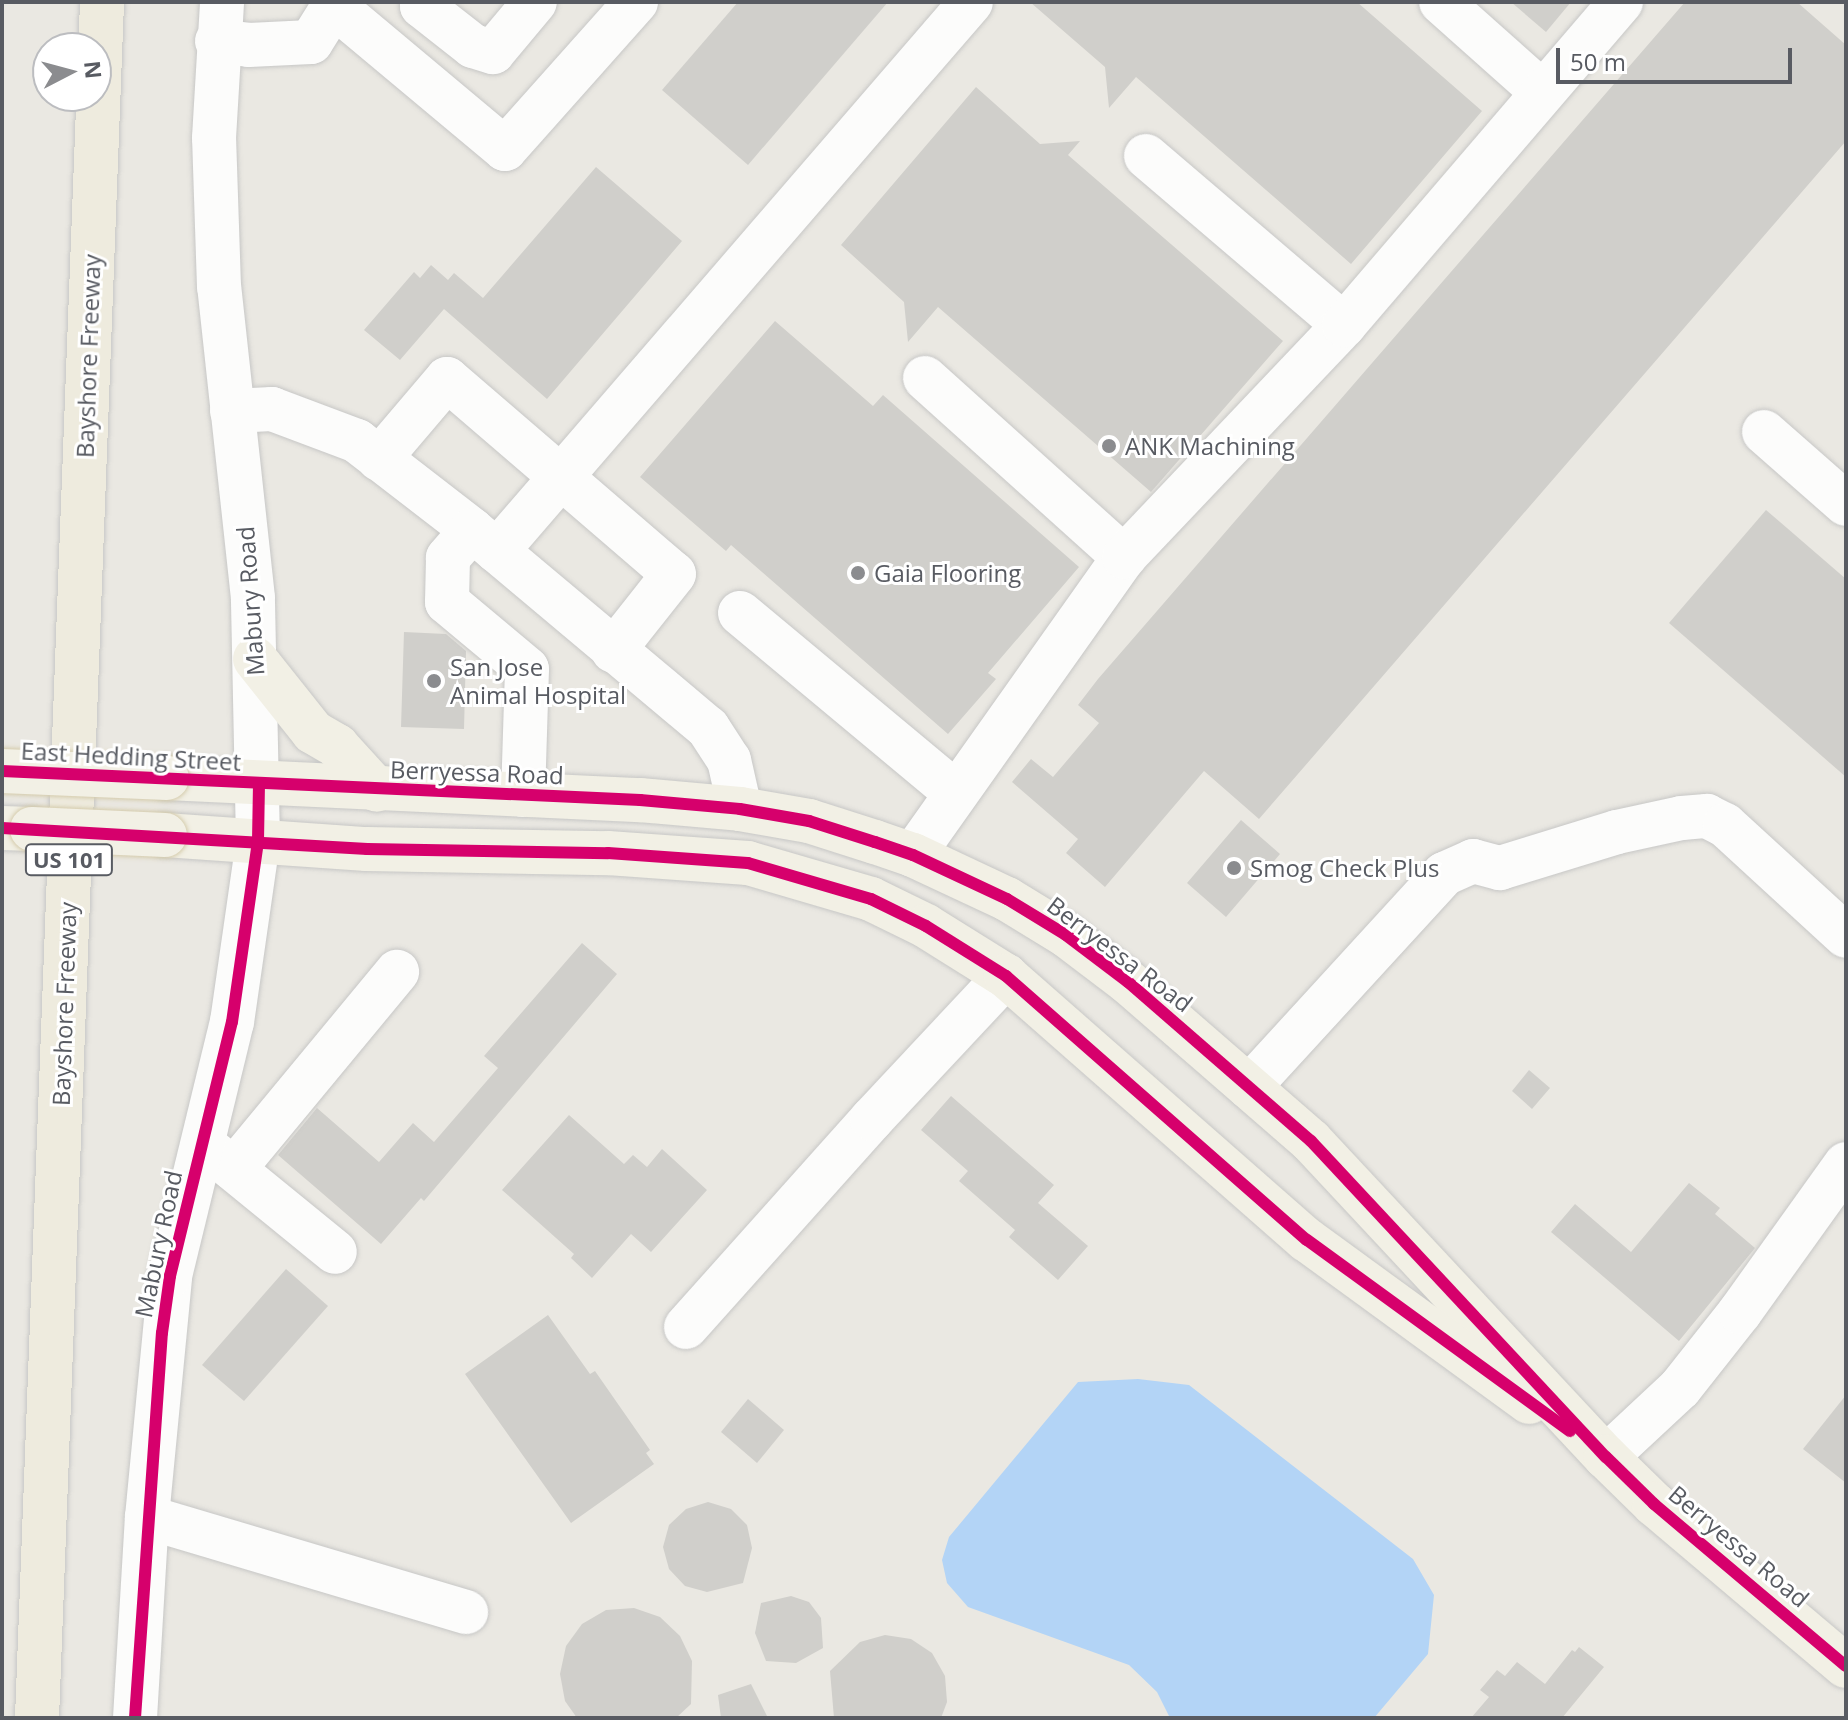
<!DOCTYPE html>
<html>
<head>
<meta charset="utf-8">
<style>
	body { margin:0 }
	#map { position:relative; width:1848px; height:1720px; overflow:hidden; background:#eae8e2; font-family:"Open Sans",sans-serif }
	div>[style] { position:absolute }
	.water>* { inset:0; background:#b3d4f6 }
	.building>* { inset:0; background:#d0cfcb }
	.roads { filter:drop-shadow(0 0 2px #c7c7c6) drop-shadow(0 0 2px #c7c7c6) }
	.minor>* { height:44px; margin:-22px; padding:0 22px; transform-origin:22px; border-radius:22px; background:#fcfcfb }
	.major>* { height:44px; margin:-22px; padding:0 22px; transform-origin:22px; border-radius:22px; background:#f2f0e5 }
	.highway>* { height:44px; margin:-22px; padding:0 22px; transform-origin:22px; border-radius:22px; background:#eeebde }
	.bridges { filter:drop-shadow(0 0 2px #d5ccad) drop-shadow(0 0 2px #d5ccad) }
	.major-bridge>* { height:44px; margin:-22px; padding:0 22px; transform-origin:22px; border-radius:22px; background:#f2f0e5 }
	.cycleway>* { height:12px; margin:-6px; padding:0 6px; transform-origin:6px; border-radius:6px; background:#d6006c }
	.dots>* { width:22px; height:22px; translate:-50% -50%; box-sizing:border-box; border:4px solid #fff; border-radius:50% }
	span { translate:-50% -50%; white-space:nowrap; text-align:center; line-height:1.15; -webkit-text-stroke:6px #fff; paint-order:stroke }
	.shield-label span { padding:2px 6px; background:#fff; border:2px solid; border-radius:6px; -webkit-text-stroke-width:0 }
	.shield-label { font-size:22px; color:#585b62; font-weight:700 }
	.street-label { font-size:24px; color:#585b62 }
	.poi-label { font-size:24px; color:#585b62 }
	.left { translate:0 -50%; text-align:left }
	.frame { position:absolute; inset:0; border:4px solid #585b62; pointer-events:none }
	.north { position:absolute; left:32px; top:32px; width:80px; height:80px; box-sizing:border-box; background:#fff; border:2px solid #bcbdc0; border-radius:50%; rotate:84deg; font-size:22px; font-weight:700; line-height:32px; text-align:center; color:#585b62 }
	.north::after { content:''; display:block; margin:auto; width:28px; height:36px; background:#8b8c8f; clip-path:polygon(50% 0,100% 100%,50% 72%,0 100%) }
	.scale { position:absolute; left:1556px; top:48px; width:236px; height:36px; box-sizing:border-box; border:4px solid #585b62; border-top:0; padding-left:10px; font-size:24px; line-height:28px; white-space:nowrap; color:#585b62; -webkit-text-stroke:6px #fff; paint-order:stroke }
</style>
</head>
<body>
<div id="map">
	<div class="water">
		<i style="clip-path:polygon(1138px 1379px,1189px 1385px,1413px 1559px,1434px 1595px,1428px 1654px,1374px 1718px,1170px 1718px,1157px 1692px,1129px 1665px,968px 1607px,947px 1583px,942px 1560px,949px 1537px,1078px 1382px)"></i>
	</div>
	<div class="building">
		<i style="clip-path:polygon(738px 2px,888px 2px,748px 165px,662px 90px)"></i>
		<i style="clip-path:polygon(1030px 2px,1357px 2px,1482px 111px,1351px 264px,1136px 77px,1109px 108px,1105px 67px)"></i>
		<i style="clip-path:polygon(1511px 2px,1571px 2px,1546px 32px)"></i>
		<i style="clip-path:polygon(1685px 2px,1797px 2px,1846px 45px,1846px 141px,1259px 819px,1204px 771px,1105px 887px,1066px 853px,1078px 839px,1012px 782px,1031px 759px,1053px 777px,1099px 723px,1078px 705px,1098px 679px)"></i>
		<i style="clip-path:polygon(976px 87px,1040px 144px,1080px 141px,1068px 155px,1283px 341px,1151px 492px,938px 307px,908px 342px,904px 302px,841px 245px)"></i>
		<i style="clip-path:polygon(596px 167px,682px 241px,547px 399px,444px 309px,400px 360px,364px 330px,414px 272px,420px 278px,431px 265px,448px 280px,454px 273px,483px 298px)"></i>
		<i style="clip-path:polygon(775px 321px,873px 406px,883px 395px,1079px 567px,988px 673px,996px 679px,948px 734px,731px 545px,726px 551px,640px 477px)"></i>
		<i style="clip-path:polygon(1766px 510px,1846px 579px,1846px 777px,1669px 623px)"></i>
		<i style="clip-path:polygon(404px 632px,446px 634px,466px 651px,464px 729px,401px 727px)"></i>
		<i style="clip-path:polygon(1241px 820px,1280px 854px,1226px 917px,1187px 883px)"></i>
		<i style="clip-path:polygon(582px 943px,617px 974px,424px 1201px,421px 1198px,381px 1244px,278px 1155px,317px 1108px,379px 1162px,413px 1123px,434px 1142px,498px 1068px,484px 1056px)"></i>
		<i style="clip-path:polygon(1529px 1070px,1550px 1088px,1532px 1109px,1512px 1091px)"></i>
		<i style="clip-path:polygon(951px 1096px,1054px 1185px,1038px 1203px,1088px 1246px,1058px 1280px,1009px 1237px,1015px 1230px,959px 1181px,968px 1171px,921px 1130px)"></i>
		<i style="clip-path:polygon(569px 1115px,624px 1164px,633px 1155px,647px 1167px,662px 1149px,707px 1190px,651px 1252px,631px 1234px,592px 1278px,571px 1258px,574px 1254px,502px 1190px)"></i>
		<i style="clip-path:polygon(1689px 1183px,1720px 1208px,1715px 1214px,1755px 1248px,1679px 1341px,1551px 1232px,1575px 1204px,1631px 1252px)"></i>
		<i style="clip-path:polygon(286px 1269px,328px 1306px,244px 1401px,202px 1365px)"></i>
		<i style="clip-path:polygon(548px 1315px,590px 1374px,595px 1371px,650px 1450px,646px 1453px,654px 1464px,571px 1523px,465px 1374px)"></i>
		<i style="clip-path:polygon(1846px 1395px,1846px 1483px,1803px 1449px)"></i>
		<i style="clip-path:polygon(748px 1399px,784px 1430px,757px 1463px,721px 1432px)"></i>
		<i style="clip-path:polygon(708px 1502px,731px 1509px,747px 1525px,752px 1548px,743px 1583px,707px 1592px,685px 1586px,669px 1569px,663px 1547px,669px 1525px,686px 1509px)"></i>
		<i style="clip-path:polygon(791px 1596px,809px 1602px,821px 1618px,823px 1648px,796px 1663px,766px 1661px,755px 1633px,761px 1603px)"></i>
		<i style="clip-path:polygon(634px 1608px,660px 1617px,680px 1636px,692px 1661px,691px 1704px,676px 1718px,577px 1718px,565px 1701px,560px 1674px,566px 1646px,582px 1624px,606px 1610px)"></i>
		<i style="clip-path:polygon(885px 1635px,911px 1639px,932px 1653px,945px 1676px,947px 1702px,941px 1718px,834px 1718px,830px 1671px,860px 1642px)"></i>
		<i style="clip-path:polygon(1579px 1647px,1604px 1667px,1562px 1718px,1471px 1718px,1489px 1697px,1480px 1690px,1497px 1670px,1505px 1676px,1517px 1662px,1545px 1684px,1572px 1650px,1575px 1652px)"></i>
		<i style="clip-path:polygon(751px 1684px,768px 1718px,721px 1718px,718px 1695px)"></i>
	</div>
	<div class="roads">
		<div class="minor">
			<i style="left:422px;top:2px;width:4px;rotate:90deg"></i>
			<i style="left:422px;top:6px;width:65px;rotate:38.1deg"></i>
			<i style="left:473px;top:46px;width:21px;rotate:17deg"></i>
			<i style="left:493px;top:52px;width:65px;rotate:-50deg"></i>
			<i style="left:1441px;top:2px;width:135px;rotate:41.7deg"></i>
			<i style="left:334px;top:6px;width:223px;rotate:39.9deg"></i>
			<i style="left:505px;top:149px;width:197px;rotate:-48.3deg"></i>
			<i style="left:217px;top:41px;width:32px;rotate:7deg"></i>
			<i style="left:249px;top:45px;width:62px;rotate:-2.8deg"></i>
			<i style="left:311px;top:42px;width:47px;rotate:-58deg"></i>
			<i style="left:1146px;top:156px;width:260px;rotate:40.5deg"></i>
			<i style="left:925px;top:378px;width:268px;rotate:42deg"></i>
			<i style="left:232px;top:411px;width:40px;rotate:-2.9deg"></i>
			<i style="left:272px;top:409px;width:91px;rotate:20.6deg"></i>
			<i style="left:357px;top:441px;width:145px;rotate:37.7deg"></i>
			<i style="left:472px;top:530px;width:308px;rotate:40deg"></i>
			<i style="left:708px;top:728px;width:38px;rotate:57deg"></i>
			<i style="left:729px;top:760px;width:50px;rotate:77.3deg"></i>
			<i style="left:1764px;top:432px;width:109px;rotate:41.3deg"></i>
			<i style="left:379px;top:459px;width:105px;rotate:-49.6deg"></i>
			<i style="left:447px;top:379px;width:299px;rotate:40.7deg"></i>
			<i style="left:674px;top:574px;width:98px;rotate:128.4deg"></i>
			<i style="left:472px;top:530px;width:37px;rotate:131deg"></i>
			<i style="left:448px;top:558px;width:44px;rotate:91.3deg"></i>
			<i style="left:447px;top:602px;width:104px;rotate:39.9deg"></i>
			<i style="left:527px;top:669px;width:126px;rotate:91.8deg"></i>
			<i style="left:497px;top:551px;width:725px;rotate:-49.19deg"></i>
			<i style="left:740px;top:613px;width:280px;rotate:39.8deg"></i>
			<i style="left:913px;top:855px;width:365px;rotate:-54.7deg"></i>
			<i style="left:1124px;top:557px;width:320px;rotate:-46.5deg"></i>
			<i style="left:1344px;top:325px;width:426px;rotate:-49.4deg"></i>
			<i style="left:1249px;top:1087px;width:289px;rotate:-47.5deg"></i>
			<i style="left:1444px;top:874px;width:32px;rotate:-24deg"></i>
			<i style="left:1473px;top:861px;width:28px;rotate:15deg"></i>
			<i style="left:1500px;top:868px;width:122px;rotate:-17.1deg"></i>
			<i style="left:1617px;top:832px;width:66px;rotate:-12.2deg"></i>
			<i style="left:1682px;top:818px;width:25px;rotate:-5deg"></i>
			<i style="left:1707px;top:816px;width:20px;rotate:27deg"></i>
			<i style="left:1725px;top:825px;width:164px;rotate:42.5deg"></i>
			<i style="left:210px;top:1150px;width:161px;rotate:39.2deg"></i>
			<i style="left:234px;top:1169px;width:256px;rotate:-50.4deg"></i>
			<i style="left:686px;top:1327px;width:279px;rotate:-48.2deg"></i>
			<i style="left:872px;top:1119px;width:196px;rotate:-46.9deg"></i>
			<i style="left:1606px;top:1457px;width:101px;rotate:-43deg"></i>
			<i style="left:1680px;top:1388px;width:97px;rotate:-51.7deg"></i>
			<i style="left:1740px;top:1312px;width:182px;rotate:-54.4deg"></i>
			<i style="left:147px;top:1517px;width:333px;rotate:16.6deg"></i>
			<i style="left:135px;top:1718px;width:201px;rotate:-86.6deg"></i>
			<i style="left:147px;top:1517px;width:242px;rotate:-84.5deg"></i>
			<i style="left:170px;top:1276px;width:261px;rotate:-76.3deg"></i>
			<i style="left:232px;top:1022px;width:183px;rotate:-81.8deg"></i>
			<i style="left:258px;top:841px;width:243px;rotate:-91.2deg"></i>
			<i style="left:253px;top:598px;width:313px;rotate:-96.2deg"></i>
			<i style="left:219px;top:287px;width:149px;rotate:-91.9deg"></i>
			<i style="left:214px;top:138px;width:136px;rotate:-86.6deg"></i>
		</div>
		<div class="major">
			<i style="left:255px;top:659px;width:93px;rotate:51.5deg"></i>
			<i style="left:313px;top:732px;width:28px;rotate:30deg"></i>
			<i style="left:337px;top:746px;width:59px;rotate:47.7deg"></i>
			<i style="left:167px;top:778px;width:474px;rotate:2.7deg"></i>
			<i style="left:640px;top:800px;width:100px;rotate:5.1deg"></i>
			<i style="left:740px;top:809px;width:70px;rotate:9.9deg"></i>
			<i style="left:809px;top:821px;width:69px;rotate:17.7deg"></i>
			<i style="left:875px;top:842px;width:40px;rotate:18.9deg"></i>
			<i style="left:913px;top:855px;width:104px;rotate:25.1deg"></i>
			<i style="left:1007px;top:899px;width:69px;rotate:31.4deg"></i>
			<i style="left:1066px;top:935px;width:78px;rotate:37.2deg"></i>
			<i style="left:1128px;top:982px;width:242px;rotate:41deg"></i>
			<i style="left:1311px;top:1141px;width:432px;rotate:47deg"></i>
			<i style="left:1606px;top:1457px;width:67px;rotate:44.4deg"></i>
			<i style="left:1654px;top:1504px;width:251px;rotate:40.2deg"></i>
			<i style="left:2px;top:828px;width:30px;rotate:2deg"></i>
			<i style="left:165px;top:835px;width:202px;rotate:4deg"></i>
			<i style="left:367px;top:849px;width:241px;rotate:1deg"></i>
			<i style="left:608px;top:853px;width:140px;rotate:4.1deg"></i>
			<i style="left:748px;top:863px;width:128px;rotate:16.3deg"></i>
			<i style="left:871px;top:899px;width:61px;rotate:26.1deg"></i>
			<i style="left:926px;top:926px;width:94px;rotate:32deg"></i>
			<i style="left:1006px;top:976px;width:400px;rotate:41.3deg"></i>
			<i style="left:1307px;top:1240px;width:275px;rotate:36.1deg"></i>
		</div>
		<div class="highway">
			<i style="left:37px;top:1718px;width:1717px;rotate:-87.83deg"></i>
		</div>
	</div>
	<div class="bridges">
		<div class="major-bridge">
			<i style="left:2px;top:771px;width:165px;rotate:2.4deg"></i>
			<i style="left:32px;top:829px;width:133px;rotate:2.6deg"></i>
		</div>
	</div>
	<div class="cycleway">
		<i style="left:2px;top:771px;width:639px;rotate:2.6deg"></i>
		<i style="left:640px;top:800px;width:100px;rotate:5.1deg"></i>
		<i style="left:740px;top:809px;width:70px;rotate:9.9deg"></i>
		<i style="left:809px;top:821px;width:69px;rotate:17.7deg"></i>
		<i style="left:875px;top:842px;width:40px;rotate:18.9deg"></i>
		<i style="left:913px;top:855px;width:104px;rotate:25.1deg"></i>
		<i style="left:1007px;top:899px;width:69px;rotate:31.4deg"></i>
		<i style="left:1066px;top:935px;width:78px;rotate:37.2deg"></i>
		<i style="left:1128px;top:982px;width:242px;rotate:41deg"></i>
		<i style="left:1311px;top:1141px;width:432px;rotate:47deg"></i>
		<i style="left:1606px;top:1457px;width:67px;rotate:44.4deg"></i>
		<i style="left:1654px;top:1504px;width:251px;rotate:40.2deg"></i>
		<i style="left:2px;top:828px;width:366px;rotate:3.3deg"></i>
		<i style="left:367px;top:849px;width:241px;rotate:1deg"></i>
		<i style="left:608px;top:853px;width:140px;rotate:4.1deg"></i>
		<i style="left:748px;top:863px;width:128px;rotate:16.3deg"></i>
		<i style="left:871px;top:899px;width:61px;rotate:26.1deg"></i>
		<i style="left:926px;top:926px;width:94px;rotate:32deg"></i>
		<i style="left:1006px;top:976px;width:400px;rotate:41.3deg"></i>
		<i style="left:1307px;top:1240px;width:325px;rotate:36deg"></i>
		<i style="left:135px;top:1718px;width:386px;rotate:-86deg"></i>
		<i style="left:162px;top:1333px;width:58px;rotate:-82deg"></i>
		<i style="left:170px;top:1276px;width:261px;rotate:-76.3deg"></i>
		<i style="left:232px;top:1022px;width:183px;rotate:-81.8deg"></i>
		<i style="left:258px;top:841px;width:56px;rotate:-89deg"></i>
	</div>
	<div class="dots">
		<i style="left:1109px;top:446px;background:#8b8c8f"></i>
		<i style="left:858px;top:573px;background:#8b8c8f"></i>
		<i style="left:434px;top:681px;background:#8b8c8f"></i>
		<i style="left:1234px;top:868px;background:#8b8c8f"></i>
	</div>
	<div class="shield-label">
		<span style="left:69px;top:860px">US 101</span>
	</div>
	<div class="street-label">
		<span style="left:88px;top:356px;rotate:-88deg">Bayshore Freeway</span>
		<span style="left:250px;top:601px;rotate:-94deg">Mabury Road</span>
		<span style="left:131px;top:756px;rotate:3deg">East Hedding Street</span>
		<span style="left:477px;top:772px;rotate:2deg">Berryessa Road</span>
		<span style="left:1120px;top:954px;rotate:37deg">Berryessa Road</span>
		<span style="left:64px;top:1004px;rotate:-88deg">Bayshore Freeway</span>
		<span style="left:158px;top:1244px;rotate:-78deg">Mabury Road</span>
		<span style="left:1739px;top:1546px;rotate:40deg">Berryessa Road</span>
	</div>
	<div class="poi-label">
		<span class="left" style="left:1125px;top:446px">ANK Machining</span>
		<span class="left" style="left:874px;top:573px">Gaia Flooring</span>
		<span class="left" style="left:450px;top:681px">San Jose<br>Animal Hospital</span>
		<span class="left" style="left:1250px;top:868px">Smog Check Plus</span>
	</div>
	<div class="frame"></div>
	<div class="north">N</div>
	<div class="scale">50 m</div>
</div>
</body>
</html>
